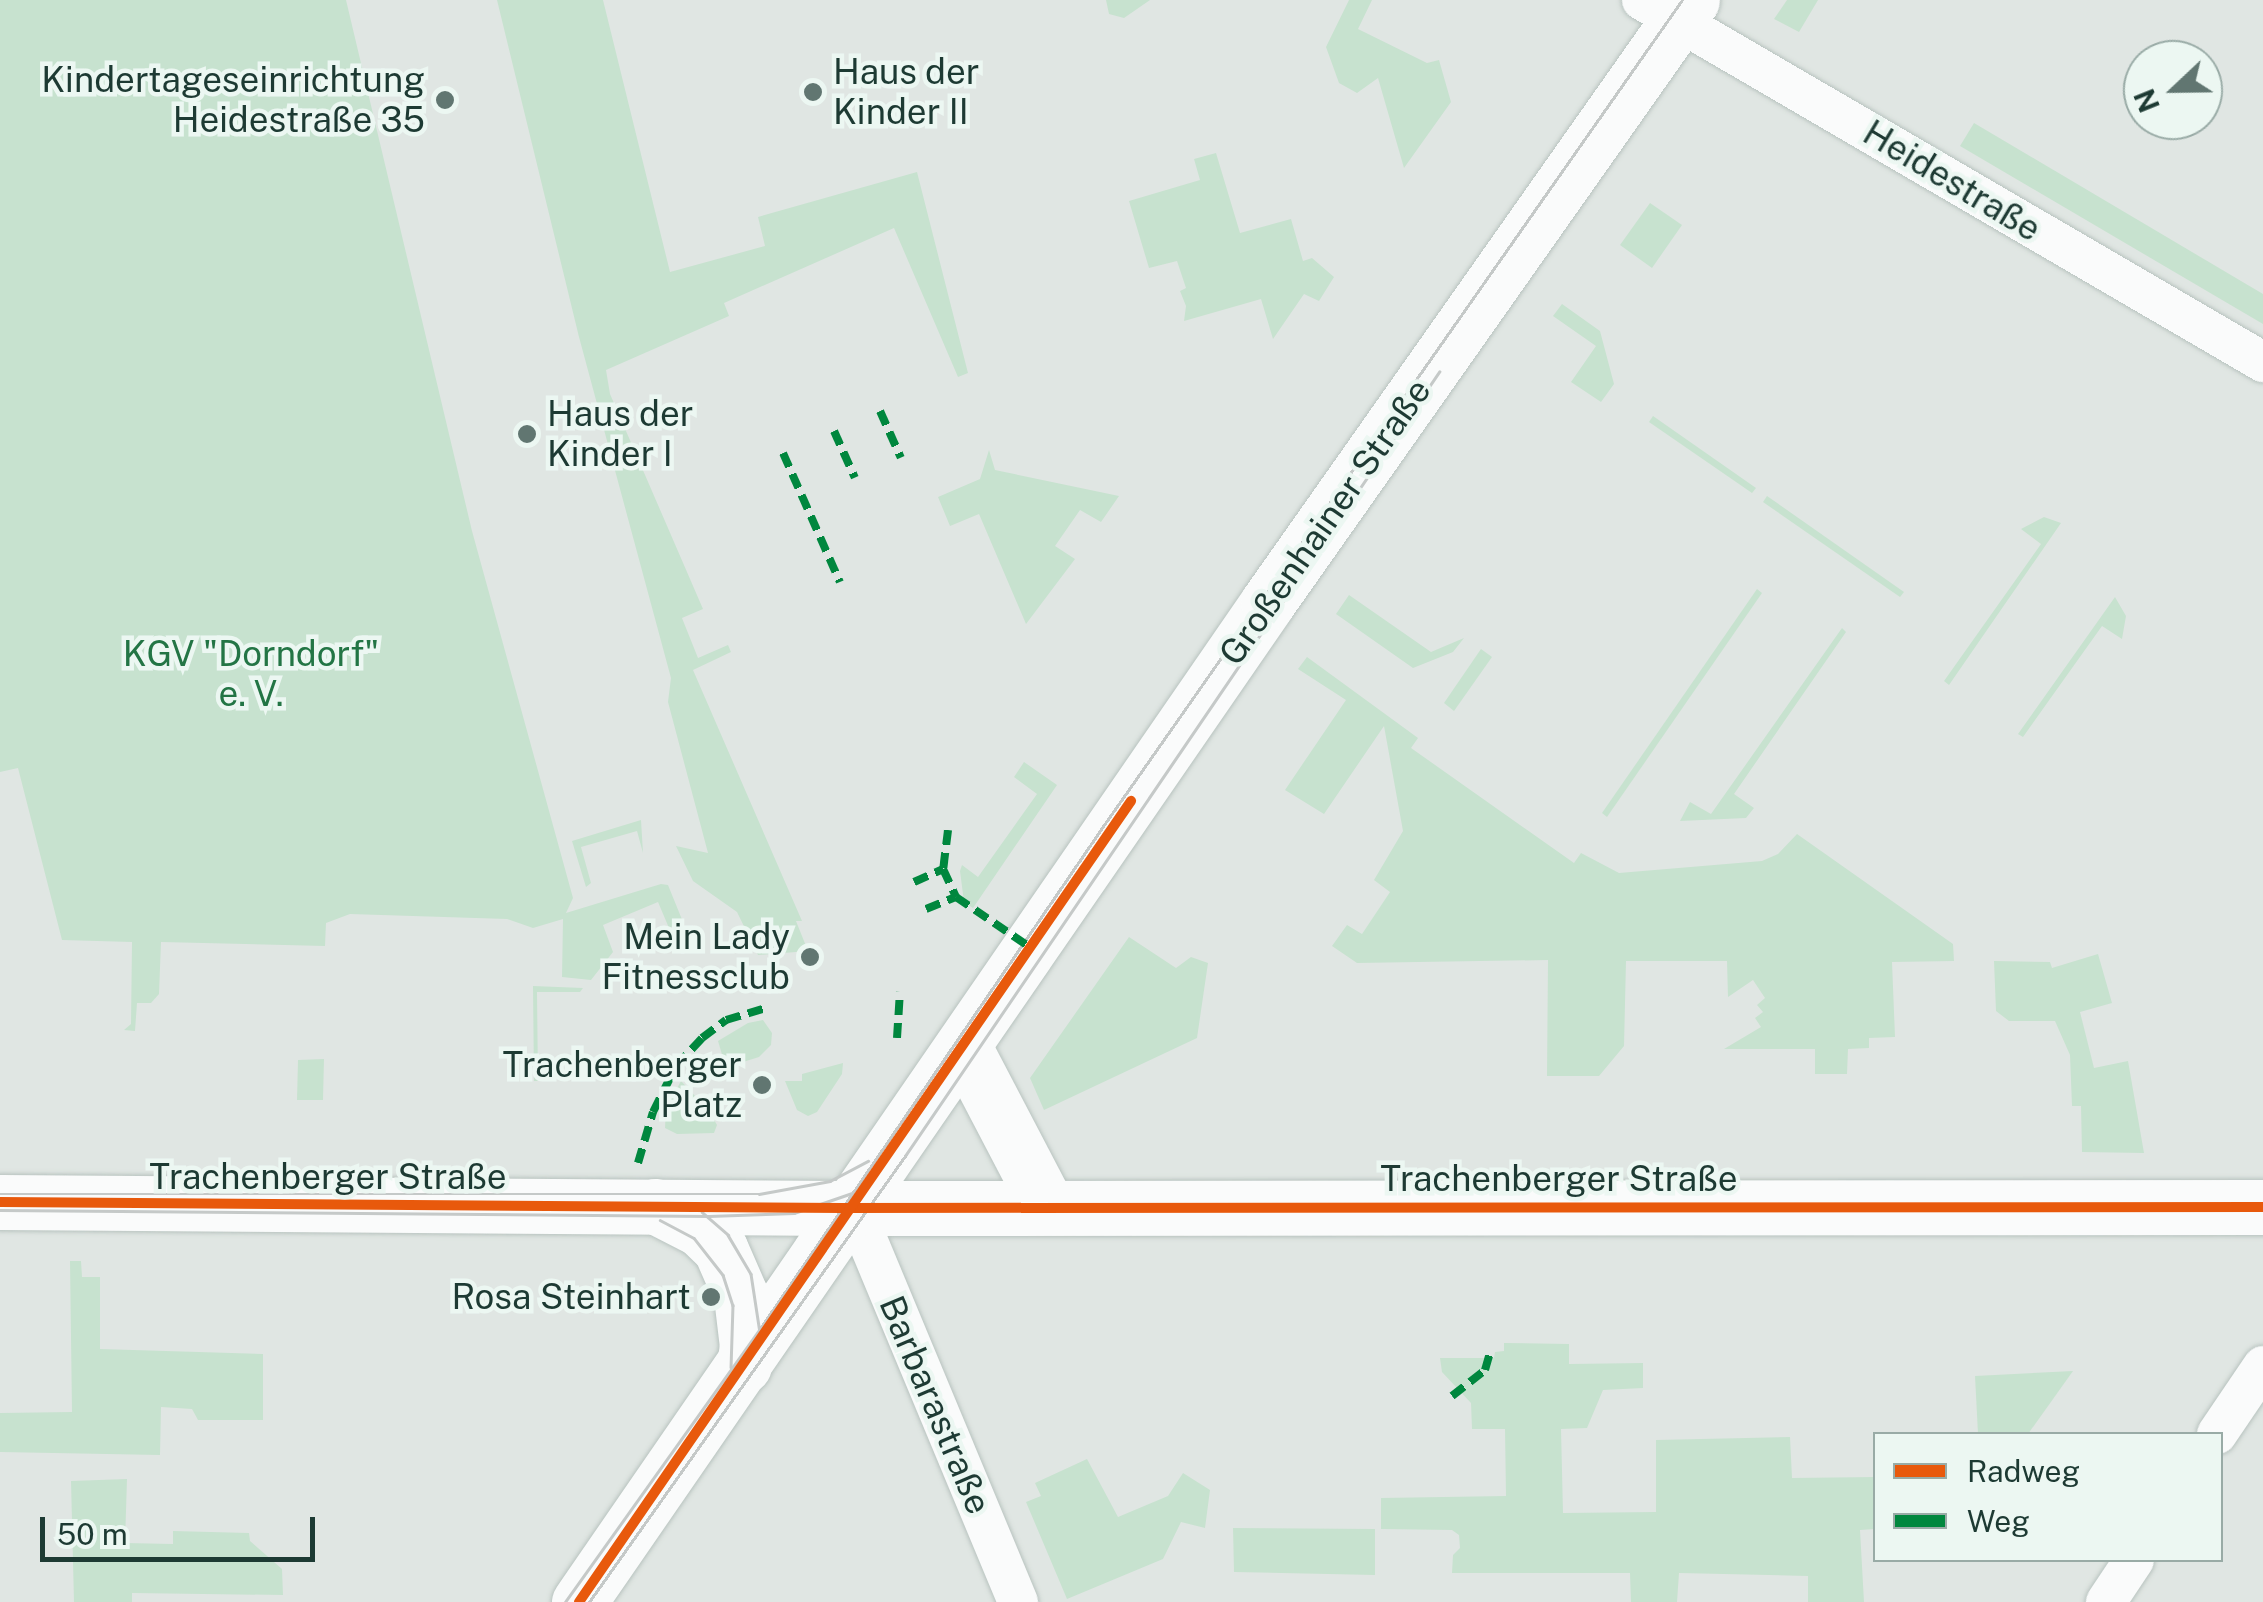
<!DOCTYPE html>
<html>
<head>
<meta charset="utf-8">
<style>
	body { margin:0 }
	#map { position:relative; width:2263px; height:1602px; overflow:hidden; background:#e0e6e3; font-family:"Public Sans",sans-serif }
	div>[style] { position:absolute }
	.green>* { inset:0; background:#c7e2cf }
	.roads { filter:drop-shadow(0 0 2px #b8c3bf) drop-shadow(0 0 2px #b8c3bf) }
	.street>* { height:40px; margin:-20px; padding:0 20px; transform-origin:20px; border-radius:20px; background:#fafbfb }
	.secondary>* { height:55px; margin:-27.5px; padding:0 27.5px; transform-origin:27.5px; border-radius:27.5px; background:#fafbfb }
	.tram>* { height:2.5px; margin:-1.25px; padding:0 1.25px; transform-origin:1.25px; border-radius:1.25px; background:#c5c9c8 }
	.quiet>* { height:8px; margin-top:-4px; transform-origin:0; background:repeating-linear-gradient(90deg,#00873e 0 15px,transparent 0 23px) }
	.cycleway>* { height:10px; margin:-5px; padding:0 5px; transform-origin:5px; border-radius:5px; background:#e8590c }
	.dots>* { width:28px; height:28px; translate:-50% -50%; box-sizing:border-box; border:5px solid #ecf7f2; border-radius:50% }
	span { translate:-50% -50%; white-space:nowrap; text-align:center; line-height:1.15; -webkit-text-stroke:9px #ecf7f2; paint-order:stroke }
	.poi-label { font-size:35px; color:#1d3a33 }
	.left { translate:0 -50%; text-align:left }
	.right { translate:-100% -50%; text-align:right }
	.street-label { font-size:35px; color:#1d3a33 }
	.park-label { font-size:35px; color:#237545 }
	.legend { position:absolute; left:1873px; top:1432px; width:350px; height:130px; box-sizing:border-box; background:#ecf7f2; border:2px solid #99aba6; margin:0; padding:12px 18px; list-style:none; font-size:30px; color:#1d3a33 }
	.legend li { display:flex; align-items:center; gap:20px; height:50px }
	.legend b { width:50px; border:2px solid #99aba6 }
	.north { position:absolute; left:2123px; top:40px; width:100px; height:100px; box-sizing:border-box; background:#ecf7f2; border:2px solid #99aba6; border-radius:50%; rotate:248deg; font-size:28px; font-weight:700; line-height:40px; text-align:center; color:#1d3a33 }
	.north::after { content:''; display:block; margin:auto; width:35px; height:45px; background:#617671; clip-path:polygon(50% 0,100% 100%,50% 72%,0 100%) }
	.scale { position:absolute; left:40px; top:1517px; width:275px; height:45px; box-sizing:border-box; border:5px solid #1d3a33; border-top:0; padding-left:12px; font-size:30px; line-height:35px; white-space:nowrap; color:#1d3a33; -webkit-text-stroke:8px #ecf7f2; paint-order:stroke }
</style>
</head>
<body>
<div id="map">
	<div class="green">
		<i style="clip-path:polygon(0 0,346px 0,472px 531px,573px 898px,566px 913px,661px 884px,668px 885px,683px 922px,669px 928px,658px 902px,603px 925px,613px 952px,591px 980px,562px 977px,563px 919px,533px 928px,507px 919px,350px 914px,326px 923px,325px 946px,161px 942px,159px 994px,151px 1003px,137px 1003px,135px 1031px,124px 1030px,131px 1024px,132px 942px,62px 940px,18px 768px,0 772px)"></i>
		<i style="clip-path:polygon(497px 0,603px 0,670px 272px,765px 246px,758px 217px,917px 172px,968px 373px,958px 377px,894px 228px,724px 303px,729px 316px,606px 370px,610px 394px,703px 609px,682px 618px,698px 658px,728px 645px,731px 652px,693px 670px,802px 921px,796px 921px,808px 951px,758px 955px,737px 912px,693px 881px,676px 846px,708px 853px,668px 702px,671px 678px,579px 337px)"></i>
		<i style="clip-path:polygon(1106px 0,1150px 0,1124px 18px,1109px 14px)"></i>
		<i style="clip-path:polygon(1349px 0,1372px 0,1358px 29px,1427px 63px,1439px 60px,1451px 102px,1404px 168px,1378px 78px,1357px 93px,1339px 83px,1326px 47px)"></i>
		<i style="clip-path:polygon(1787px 0,1818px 0,1799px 32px,1774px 19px)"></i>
		<i style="clip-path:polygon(1974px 123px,2263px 294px,2263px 324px,1960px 146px)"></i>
		<i style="clip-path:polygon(1216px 153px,1240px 233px,1291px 219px,1303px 261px,1312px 258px,1334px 277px,1319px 301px,1304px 294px,1273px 339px,1261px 299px,1184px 321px,1186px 306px,1180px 291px,1186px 288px,1177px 261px,1149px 268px,1129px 201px,1200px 180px,1194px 159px)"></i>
		<i style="clip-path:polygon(1650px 203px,1682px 225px,1652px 268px,1620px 245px)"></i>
		<i style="clip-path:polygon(1562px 304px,1600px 331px,1614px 384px,1601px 402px,1571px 382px,1596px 346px,1553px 316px)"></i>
		<i style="clip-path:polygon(1653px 416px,1756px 488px,1752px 493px,1649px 422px)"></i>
		<i style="clip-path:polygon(989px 450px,995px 470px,1119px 496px,1101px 522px,1080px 510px,1055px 546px,1075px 559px,1026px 624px,979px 514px,950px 526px,938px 497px,980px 479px)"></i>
		<i style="clip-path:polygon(1767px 496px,1904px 592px,1900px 597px,1763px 502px)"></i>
		<i style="clip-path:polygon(2044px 517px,2061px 523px,1949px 685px,1944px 681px,2041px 544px,2021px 529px)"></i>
		<i style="clip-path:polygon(1757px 589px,1762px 593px,1607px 817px,1602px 813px)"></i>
		<i style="clip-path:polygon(1349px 595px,1431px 652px,1464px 638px,1453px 652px,1413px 668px,1336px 614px)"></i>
		<i style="clip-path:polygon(2115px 597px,2126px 616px,2122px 639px,2102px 626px,2023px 737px,2018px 734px)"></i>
		<i style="clip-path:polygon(1842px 628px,1846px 632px,1734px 794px,1754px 808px,1746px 818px,1680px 821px,1690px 802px,1711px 814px)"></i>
		<i style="clip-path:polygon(1481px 649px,1492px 657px,1454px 711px,1444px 703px)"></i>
		<i style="clip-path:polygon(1307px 657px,1418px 738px,1411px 748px,1574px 863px,1581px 853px,1619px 873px,1762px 861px,1778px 854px,1797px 834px,1953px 944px,1954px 961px,1892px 962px,1895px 1037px,1869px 1038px,1869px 1048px,1848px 1049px,1847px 1074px,1815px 1074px,1815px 1049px,1724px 1049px,1761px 1027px,1755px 1018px,1763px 1012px,1757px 1005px,1765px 998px,1753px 980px,1728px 997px,1727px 961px,1626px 961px,1624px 1046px,1599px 1076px,1547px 1076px,1548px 960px,1357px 963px,1332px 946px,1347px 925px,1362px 934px,1390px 892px,1374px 880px,1403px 831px,1384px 726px,1324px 814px,1285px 790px,1346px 700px,1298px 669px)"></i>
		<i style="clip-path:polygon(1024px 762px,1057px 785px,973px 908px,964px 902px,960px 871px,962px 865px,978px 877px,1037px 794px,1014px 777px)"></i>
		<i style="clip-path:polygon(641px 820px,643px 853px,637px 831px,581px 847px,591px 883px,586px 887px,572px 841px)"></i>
		<i style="clip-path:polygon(1129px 937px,1176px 968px,1191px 957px,1208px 963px,1197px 1038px,1044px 1110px,1030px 1078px)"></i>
		<i style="clip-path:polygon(2098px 954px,2112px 1003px,2080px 1012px,2094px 1068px,2128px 1061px,2144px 1153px,2082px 1152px,2081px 1106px,2072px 1106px,2070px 1055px,2055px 1021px,2009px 1021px,1996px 1011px,1994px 961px,2050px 962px,2052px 968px)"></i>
		<i style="clip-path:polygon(533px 986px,583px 988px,580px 992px,537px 992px,538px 1081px,534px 1081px)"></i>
		<i style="clip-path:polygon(763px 1020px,772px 1033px,771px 1045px,759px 1057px,743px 1062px,723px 1058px,718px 1041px,748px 1023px)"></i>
		<i style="clip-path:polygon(324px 1059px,323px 1100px,297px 1100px,298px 1060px)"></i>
		<i style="clip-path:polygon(843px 1063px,842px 1074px,817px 1112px,808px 1116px,797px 1110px,785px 1081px,802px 1081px,802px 1074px)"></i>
		<i style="clip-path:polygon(681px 1081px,709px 1111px,717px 1125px,714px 1133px,677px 1134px,665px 1128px,666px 1109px)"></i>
		<i style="clip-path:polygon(70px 1261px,81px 1261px,82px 1277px,100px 1277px,100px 1349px,263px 1354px,263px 1420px,198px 1420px,192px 1409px,161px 1407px,160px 1455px,0 1452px,0 1413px,72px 1412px)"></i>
		<i style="clip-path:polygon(1504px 1343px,1569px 1344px,1569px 1364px,1643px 1363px,1643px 1388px,1603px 1390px,1587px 1428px,1561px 1429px,1563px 1513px,1656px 1512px,1656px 1440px,1790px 1437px,1792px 1478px,1875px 1477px,1875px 1529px,1860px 1530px,1864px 1602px,1808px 1602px,1808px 1576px,1679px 1573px,1677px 1602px,1631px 1602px,1630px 1573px,1452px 1573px,1453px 1555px,1460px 1548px,1459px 1535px,1452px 1530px,1381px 1529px,1381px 1498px,1506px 1496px,1505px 1429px,1472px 1429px,1471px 1403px,1442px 1372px,1440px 1358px,1494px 1358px,1495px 1352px,1504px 1351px)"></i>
		<i style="clip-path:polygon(2073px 1371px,2028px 1434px,1978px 1434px,1975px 1376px)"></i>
		<i style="clip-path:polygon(1087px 1459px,1118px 1517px,1168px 1496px,1183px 1473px,1210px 1490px,1205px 1528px,1181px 1522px,1163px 1559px,1067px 1599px,1026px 1502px,1041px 1496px,1035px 1483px)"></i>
		<i style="clip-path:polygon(127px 1479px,125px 1543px,173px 1544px,173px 1531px,249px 1533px,250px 1541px,282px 1569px,283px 1595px,132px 1593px,132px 1602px,74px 1602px,71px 1481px)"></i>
		<i style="clip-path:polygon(1233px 1528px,1375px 1529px,1375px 1575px,1234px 1572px)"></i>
	</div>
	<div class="roads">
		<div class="street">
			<i style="left:1642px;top:0;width:719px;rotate:30.24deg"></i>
			<i style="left:854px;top:1208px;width:427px;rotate:67.4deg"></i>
			<i style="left:2217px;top:1434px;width:82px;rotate:-55.9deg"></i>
			<i style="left:2106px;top:1602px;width:50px;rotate:-56.3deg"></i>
		</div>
		<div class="secondary">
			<i style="left:964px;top:1047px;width:179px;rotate:62.4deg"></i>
			<i style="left:0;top:1202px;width:842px;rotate:0.41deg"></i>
			<i style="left:842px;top:1208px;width:1421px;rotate:-0.04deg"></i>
			<i style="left:655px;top:1206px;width:51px;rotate:27.1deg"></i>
			<i style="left:700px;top:1229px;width:28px;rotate:44deg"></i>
			<i style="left:720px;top:1248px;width:52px;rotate:66.4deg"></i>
			<i style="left:741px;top:1296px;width:50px;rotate:83.2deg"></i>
			<i style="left:747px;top:1346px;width:20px;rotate:99deg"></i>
			<i style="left:579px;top:1602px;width:1214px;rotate:-55.43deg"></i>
			<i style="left:1268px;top:602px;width:736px;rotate:-54.84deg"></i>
		</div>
	</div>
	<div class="tram">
		<i style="left:0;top:1194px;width:759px"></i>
		<i style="left:759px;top:1194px;width:72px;rotate:-10.4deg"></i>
		<i style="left:830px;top:1181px;width:43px;rotate:-27.8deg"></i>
		<i style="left:0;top:1210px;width:709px;rotate:0.48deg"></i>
		<i style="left:709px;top:1216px;width:85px;rotate:-2deg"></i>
		<i style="left:794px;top:1213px;width:61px;rotate:-19deg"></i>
		<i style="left:702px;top:1212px;width:35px;rotate:41deg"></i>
		<i style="left:728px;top:1235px;width:45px;rotate:59.5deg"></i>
		<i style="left:751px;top:1274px;width:60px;rotate:81.3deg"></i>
		<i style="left:660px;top:1220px;width:38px;rotate:28deg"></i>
		<i style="left:694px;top:1238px;width:47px;rotate:51.9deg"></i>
		<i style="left:723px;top:1275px;width:32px;rotate:72deg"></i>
		<i style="left:733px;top:1305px;width:62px;rotate:91.8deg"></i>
		<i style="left:565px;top:1602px;width:338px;rotate:-54.5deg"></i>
		<i style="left:761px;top:1327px;width:612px;rotate:-55.66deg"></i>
		<i style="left:1106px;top:822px;width:1004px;rotate:-54.98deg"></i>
		<i style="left:589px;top:1602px;width:547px;rotate:-54.68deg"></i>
		<i style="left:905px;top:1156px;width:949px;rotate:-55.74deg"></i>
	</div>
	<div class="quiet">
		<i style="left:880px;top:411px;width:51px;rotate:65.9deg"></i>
		<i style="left:834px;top:431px;width:51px;rotate:65.9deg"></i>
		<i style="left:783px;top:453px;width:141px;rotate:66.2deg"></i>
		<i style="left:948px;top:830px;width:39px;rotate:97deg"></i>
		<i style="left:943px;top:869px;width:31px;rotate:65deg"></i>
		<i style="left:956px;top:897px;width:91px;rotate:34.2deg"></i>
		<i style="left:914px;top:882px;width:32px;rotate:-24deg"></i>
		<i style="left:926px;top:909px;width:32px;rotate:-22deg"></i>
		<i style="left:897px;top:1038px;width:46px;rotate:-86.3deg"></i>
		<i style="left:638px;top:1163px;width:53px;rotate:-73.6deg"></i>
		<i style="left:653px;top:1112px;width:51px;rotate:-63.4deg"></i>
		<i style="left:676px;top:1066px;width:38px;rotate:-47deg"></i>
		<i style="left:702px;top:1038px;width:30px;rotate:-37deg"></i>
		<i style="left:726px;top:1020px;width:42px;rotate:-16.7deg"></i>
		<i style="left:1452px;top:1396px;width:42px;rotate:-38.2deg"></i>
		<i style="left:1485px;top:1370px;width:19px;rotate:-74deg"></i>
	</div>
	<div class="cycleway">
		<i style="left:0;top:1202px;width:842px;rotate:0.41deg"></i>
		<i style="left:842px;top:1208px;width:1421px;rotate:-0.04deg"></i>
		<i style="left:579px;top:1602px;width:973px;rotate:-55.43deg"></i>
	</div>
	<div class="dots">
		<i style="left:813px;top:92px;background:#617671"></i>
		<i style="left:445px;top:100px;background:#617671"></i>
		<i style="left:527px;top:434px;background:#617671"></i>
		<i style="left:810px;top:957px;background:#617671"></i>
		<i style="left:762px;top:1085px;background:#617671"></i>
		<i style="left:711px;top:1297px;background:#617671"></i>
	</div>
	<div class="poi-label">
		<span class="left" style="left:833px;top:92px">Haus der<br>Kinder II</span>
		<span class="right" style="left:425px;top:100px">Kindertageseinrichtung<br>Heidestraße 35</span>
		<span class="left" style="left:547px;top:434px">Haus der<br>Kinder I</span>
		<span class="right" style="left:790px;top:957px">Mein Lady<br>Fitnessclub</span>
		<span class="right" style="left:742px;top:1085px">Trachenberger<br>Platz</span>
		<span class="right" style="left:691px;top:1297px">Rosa Steinhart</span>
	</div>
	<div class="street-label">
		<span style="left:1952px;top:181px;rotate:31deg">Heidestraße</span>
		<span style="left:1325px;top:522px;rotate:-55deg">Großenhainer Straße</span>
		<span style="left:328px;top:1177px">Trachenberger Straße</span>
		<span style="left:1559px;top:1179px">Trachenberger Straße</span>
		<span style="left:935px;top:1405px;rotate:67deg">Barbarastraße</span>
	</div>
	<div class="park-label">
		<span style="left:251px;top:674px">KGV "Dorndorf"<br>e. V.</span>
	</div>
	<ul class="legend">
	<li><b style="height:12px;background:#e8590c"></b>Radweg</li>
	<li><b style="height:12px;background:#00873e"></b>Weg</li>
	</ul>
	<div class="north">N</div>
	<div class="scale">50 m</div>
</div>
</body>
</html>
